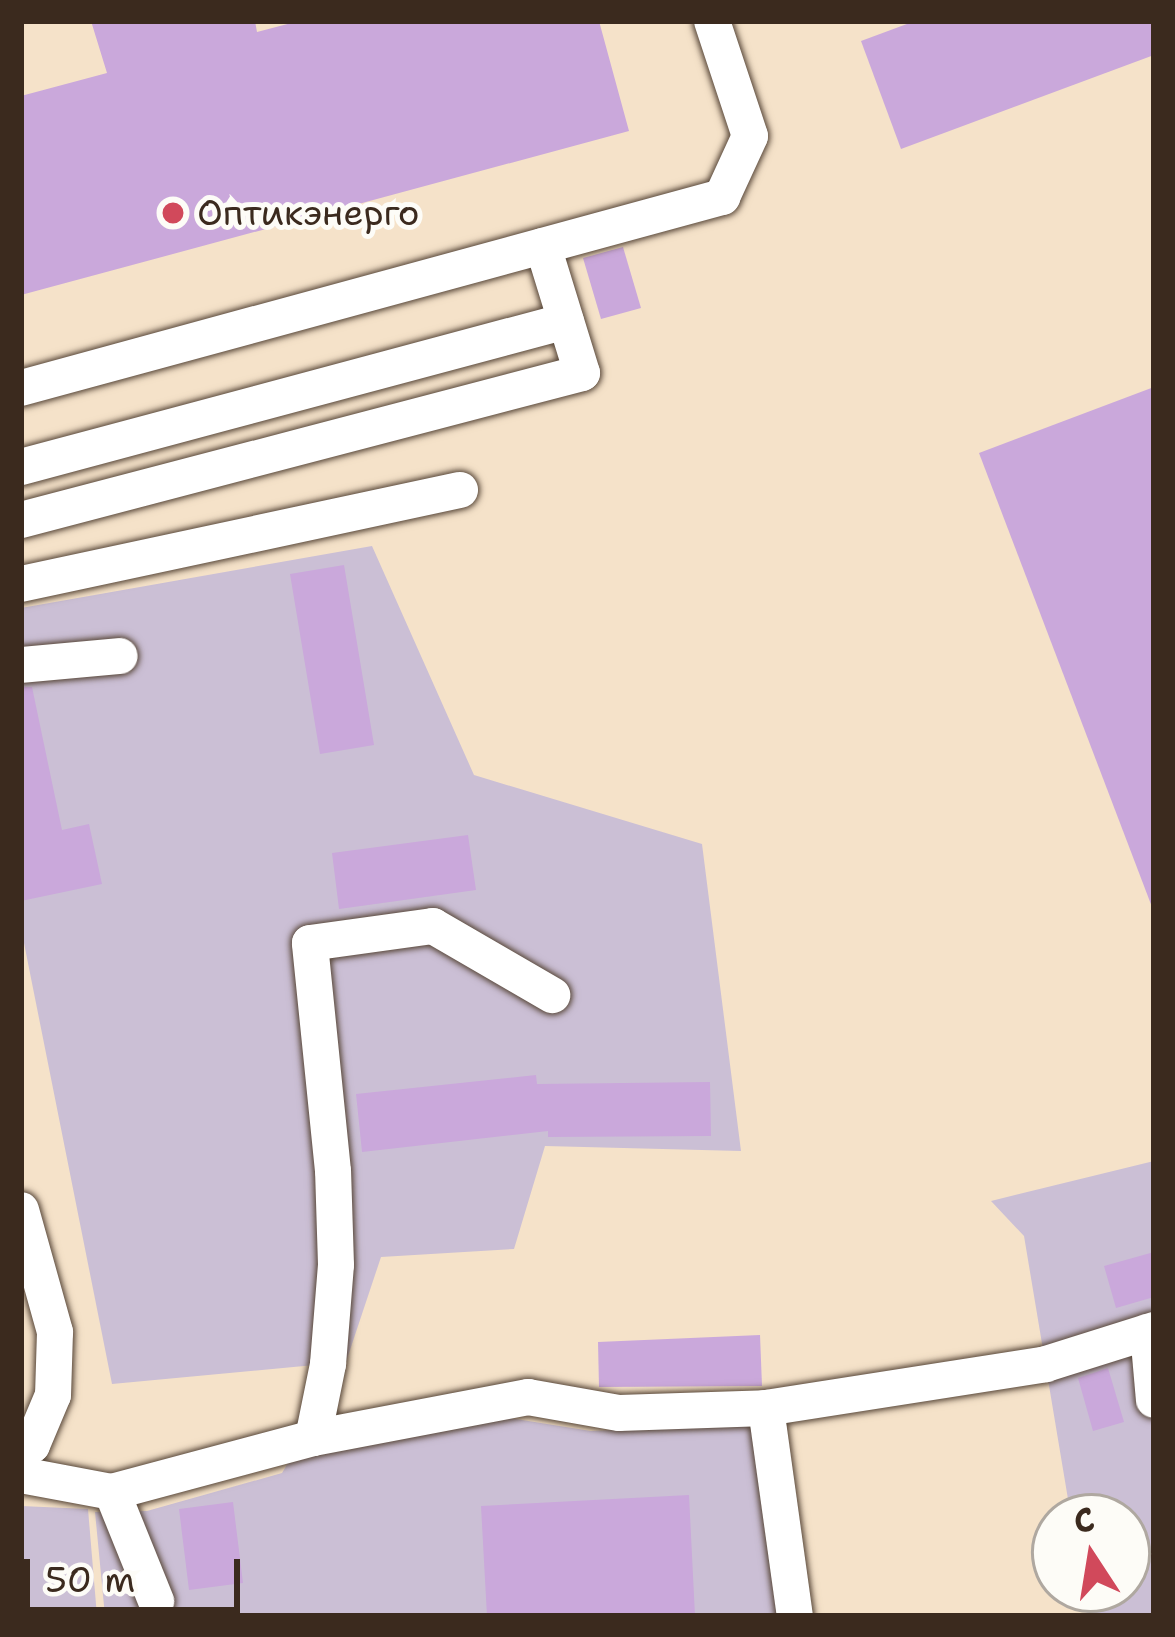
<!DOCTYPE html>
<html>
<head>
<meta charset="utf-8">
<style>
	body { margin:0 }
	#map { position:relative; width:1175px; height:1637px; overflow:hidden; background:#f5e2c9; font-family:"Shantell Sans",sans-serif }
	div>[style] { position:absolute }
	.industrial>* { inset:0; background:#cbbfd5 }
	.building>* { inset:0; background:#caa8db }
	.roads { filter:drop-shadow(0 0 3px #574638) drop-shadow(0 0 3px #574638) }
	.minor>* { height:36px; margin:-18px; padding:0 18px; transform-origin:18px; border-radius:18px; background:#fff }
	.dots>* { width:33px; height:33px; translate:-50% -50%; box-sizing:border-box; border:6px solid #fdfcf7; border-radius:50% }
	span { translate:-50% -50%; white-space:nowrap; text-align:center; line-height:1.15; -webkit-text-stroke:10px #fdfcf7; paint-order:stroke }
	.poi-label { font-size:36px; color:#3b2a1e }
	.left { translate:0 -50%; text-align:left }
	.frame { position:absolute; inset:0; border:24px solid #3b2a1e; pointer-events:none }
	.north { position:absolute; left:1031px; top:1493px; width:120px; height:120px; box-sizing:border-box; background:#fdfcf7; border:3px solid #afa8a0; border-radius:50%; rotate:348deg; font-size:33px; font-weight:700; line-height:48px; text-align:center; color:#3b2a1e }
	.north::after { content:''; display:block; margin:auto; width:42px; height:54px; background:#d1495b; clip-path:polygon(50% 0,100% 100%,50% 72%,0 100%) }
	.scale { position:absolute; left:24px; top:1559px; width:216px; height:54px; box-sizing:border-box; border:6px solid #3b2a1e; border-top:0; padding-left:15px; font-size:36px; line-height:42px; white-space:nowrap; color:#3b2a1e; -webkit-text-stroke:9px #fdfcf7; paint-order:stroke }
</style>
</head>
<body>
<div id="map">
	<div class="industrial">
		<i style="clip-path:polygon(372px 546px,474px 775px,702px 844px,741px 1151px,545px 1146px,514px 1249px,381px 1257px,346px 1362px,112px 1384px,21px 928px,21px 608px)"></i>
		<i style="clip-path:polygon(1154px 1161px,1154px 1616px,1087px 1616px,1083px 1589px,1127px 1589px,1127px 1517px,1071px 1517px,1024px 1236px,991px 1201px)"></i>
		<i style="clip-path:polygon(491px 1415px,591px 1431px,758px 1423px,783px 1616px,105px 1616px,95px 1512px,147px 1511px,282px 1473px,291px 1458px)"></i>
		<i style="clip-path:polygon(21px 1506px,88px 1509px,97px 1616px,21px 1616px)"></i>
	</div>
	<div class="building">
		<i style="clip-path:polygon(91px 21px,255px 21px,257px 32px,299px 21px,599px 21px,629px 131px,21px 295px,21px 96px,107px 73px)"></i>
		<i style="clip-path:polygon(915px 21px,1154px 21px,1154px 55px,901px 149px,861px 41px)"></i>
		<i style="clip-path:polygon(623px 247px,641px 308px,601px 319px,583px 258px)"></i>
		<i style="clip-path:polygon(1154px 387px,1154px 906px,1152px 907px,979px 453px)"></i>
		<i style="clip-path:polygon(344px 565px,374px 745px,320px 754px,290px 574px)"></i>
		<i style="clip-path:polygon(21px 687px,32px 687px,62px 830px,89px 824px,102px 884px,21px 901px)"></i>
		<i style="clip-path:polygon(468px 835px,476px 890px,339px 909px,332px 853px)"></i>
		<i style="clip-path:polygon(536px 1075px,537px 1084px,710px 1082px,711px 1136px,548px 1137px,548px 1131px,362px 1152px,356px 1094px)"></i>
		<i style="clip-path:polygon(1154px 1252px,1154px 1297px,1116px 1308px,1104px 1266px)"></i>
		<i style="clip-path:polygon(760px 1335px,762px 1386px,599px 1387px,598px 1342px)"></i>
		<i style="clip-path:polygon(1108px 1368px,1124px 1422px,1093px 1431px,1078px 1378px)"></i>
		<i style="clip-path:polygon(689px 1495px,695px 1616px,487px 1616px,481px 1506px)"></i>
		<i style="clip-path:polygon(233px 1502px,243px 1583px,189px 1590px,179px 1509px)"></i>
	</div>
	<div class="roads">
		<div class="minor">
			<i style="left:21px;top:388px;width:727px;rotate:-15.24deg"></i>
			<i style="left:722px;top:197px;width:67px;rotate:-65.3deg"></i>
			<i style="left:750px;top:136px;width:121px;rotate:-108.3deg"></i>
			<i style="left:21px;top:467px;width:564px;rotate:-15deg"></i>
			<i style="left:21px;top:520px;width:580px;rotate:-14.68deg"></i>
			<i style="left:582px;top:373px;width:133px;rotate:-107.1deg"></i>
			<i style="left:21px;top:584px;width:449px;rotate:-12.1deg"></i>
			<i style="left:21px;top:665px;width:99px;rotate:-5.2deg"></i>
			<i style="left:21px;top:1210px;width:127px;rotate:74.4deg"></i>
			<i style="left:55px;top:1332px;width:63px;rotate:91.8deg"></i>
			<i style="left:53px;top:1395px;width:54px;rotate:112.8deg"></i>
			<i style="left:32px;top:1445px;width:12px;rotate:156deg"></i>
			<i style="left:1148px;top:1332px;width:68px;rotate:85deg"></i>
			<i style="left:766px;top:1408px;width:210px;rotate:82.1deg"></i>
			<i style="left:313px;top:1438px;width:76px;rotate:-78.5deg"></i>
			<i style="left:328px;top:1364px;width:99px;rotate:-85.4deg"></i>
			<i style="left:336px;top:1265px;width:94px;rotate:-91.8deg"></i>
			<i style="left:333px;top:1171px;width:229px;rotate:-95.8deg"></i>
			<i style="left:310px;top:943px;width:124px;rotate:-7.9deg"></i>
			<i style="left:433px;top:926px;width:138px;rotate:30.1deg"></i>
			<i style="left:21px;top:1475px;width:93px;rotate:10.6deg"></i>
			<i style="left:112px;top:1492px;width:208px;rotate:-15deg"></i>
			<i style="left:313px;top:1438px;width:219px;rotate:-10.8deg"></i>
			<i style="left:528px;top:1397px;width:92px;rotate:10deg"></i>
			<i style="left:619px;top:1413px;width:147px;rotate:-1.9deg"></i>
			<i style="left:766px;top:1408px;width:283px;rotate:-8.9deg"></i>
			<i style="left:1046px;top:1364px;width:113px;rotate:-17.5deg"></i>
			<i style="left:112px;top:1492px;width:118px;rotate:68deg"></i>
		</div>
	</div>
	<div class="dots">
		<i style="left:173px;top:213px;background:#d1495b"></i>
	</div>
	<div class="poi-label">
		<span class="left" style="left:197px;top:213px">Оптикэнерго</span>
	</div>
	<div class="frame"></div>
	<div class="north">С</div>
	<div class="scale">50 m</div>
</div>
</body>
</html>
